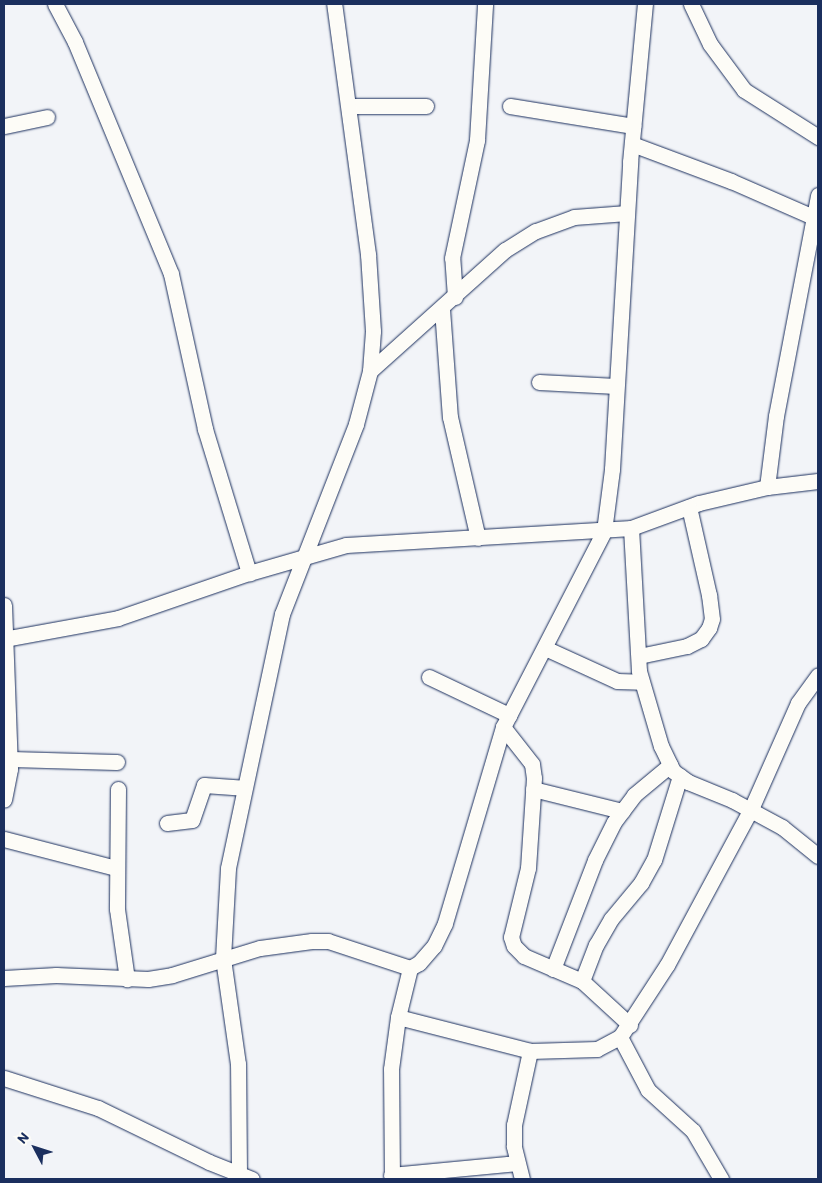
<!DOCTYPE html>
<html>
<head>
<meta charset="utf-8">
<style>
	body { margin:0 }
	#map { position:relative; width:822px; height:1183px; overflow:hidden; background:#f2f4f8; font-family:Itim,sans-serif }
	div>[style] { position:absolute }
	.roads { filter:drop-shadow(0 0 1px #1b2f5e) drop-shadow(0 0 1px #1b2f5e) }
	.street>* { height:15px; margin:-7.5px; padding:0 7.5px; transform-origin:7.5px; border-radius:7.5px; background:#fdfcf7 }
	span { translate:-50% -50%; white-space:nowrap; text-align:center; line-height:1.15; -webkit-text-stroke:4.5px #fdfcf7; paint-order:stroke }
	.frame { position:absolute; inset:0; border:5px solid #1b2f5e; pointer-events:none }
	.north { position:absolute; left:10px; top:1123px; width:50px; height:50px; -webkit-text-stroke:4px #fdfcf7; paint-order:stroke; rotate:310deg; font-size:14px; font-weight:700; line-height:20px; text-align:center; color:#1b2f5e }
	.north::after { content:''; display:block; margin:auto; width:18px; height:22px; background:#1b2f5e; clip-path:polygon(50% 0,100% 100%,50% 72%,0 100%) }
</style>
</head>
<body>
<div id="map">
	<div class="roads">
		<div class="street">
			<i style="left:55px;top:4px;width:43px;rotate:62.2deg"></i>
			<i style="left:75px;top:42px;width:251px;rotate:67.5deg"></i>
			<i style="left:171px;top:274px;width:159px;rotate:77.6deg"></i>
			<i style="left:205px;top:429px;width:151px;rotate:73deg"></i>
			<i style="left:691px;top:4px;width:44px;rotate:64.6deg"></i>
			<i style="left:710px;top:44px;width:57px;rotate:53.5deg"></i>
			<i style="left:744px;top:90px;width:88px;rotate:32.4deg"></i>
			<i style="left:349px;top:106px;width:77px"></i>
			<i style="left:510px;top:106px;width:125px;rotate:9.2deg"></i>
			<i style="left:4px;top:126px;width:44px;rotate:-11.8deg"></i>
			<i style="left:632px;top:144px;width:106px;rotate:20.5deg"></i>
			<i style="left:731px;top:181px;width:95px;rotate:23.6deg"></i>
			<i style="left:455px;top:297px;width:39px;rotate:-94deg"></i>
			<i style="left:452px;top:258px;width:121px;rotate:-78deg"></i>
			<i style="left:477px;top:140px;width:136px;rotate:-86.6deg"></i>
			<i style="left:442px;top:309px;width:108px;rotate:85.8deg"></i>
			<i style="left:450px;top:417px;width:124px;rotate:77deg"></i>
			<i style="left:370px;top:371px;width:181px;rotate:-41.9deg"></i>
			<i style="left:505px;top:250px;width:36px;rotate:-32deg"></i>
			<i style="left:536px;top:231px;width:40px;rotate:-20.2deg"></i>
			<i style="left:574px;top:217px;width:53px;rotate:-4.3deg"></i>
			<i style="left:539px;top:382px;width:77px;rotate:3deg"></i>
			<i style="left:767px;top:487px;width:72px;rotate:-82.8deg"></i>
			<i style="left:776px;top:416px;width:225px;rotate:-79.2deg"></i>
			<i style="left:631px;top:528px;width:143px;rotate:86.8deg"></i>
			<i style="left:639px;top:671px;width:78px;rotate:73.7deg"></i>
			<i style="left:661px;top:746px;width:28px;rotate:64deg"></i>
			<i style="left:673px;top:771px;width:19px;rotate:36deg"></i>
			<i style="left:688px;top:782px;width:48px;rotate:22.2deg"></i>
			<i style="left:732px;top:800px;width:57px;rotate:28.4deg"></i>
			<i style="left:782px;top:827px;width:46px;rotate:38.9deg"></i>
			<i style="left:4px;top:605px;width:164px;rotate:87.9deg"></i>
			<i style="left:10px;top:769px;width:31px;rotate:101deg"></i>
			<i style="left:4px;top:639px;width:116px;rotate:-10.4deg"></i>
			<i style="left:118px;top:618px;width:139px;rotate:-19deg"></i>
			<i style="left:249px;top:573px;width:101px;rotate:-16.1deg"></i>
			<i style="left:346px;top:545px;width:286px;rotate:-3.4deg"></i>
			<i style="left:631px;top:528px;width:72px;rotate:-20.2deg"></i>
			<i style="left:699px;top:503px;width:70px;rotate:-13.2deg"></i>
			<i style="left:767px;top:487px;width:51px;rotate:-6.7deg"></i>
			<i style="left:545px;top:648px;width:79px;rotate:24.6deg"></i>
			<i style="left:617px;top:681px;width:24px;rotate:2deg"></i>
			<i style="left:639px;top:656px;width:49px;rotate:-11.8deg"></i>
			<i style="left:687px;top:646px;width:16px;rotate:-27deg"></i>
			<i style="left:701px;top:639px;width:14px;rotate:-54deg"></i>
			<i style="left:709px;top:628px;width:9px;rotate:-72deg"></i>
			<i style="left:712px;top:619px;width:24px;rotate:-97deg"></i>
			<i style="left:709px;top:595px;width:90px;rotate:-102.8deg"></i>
			<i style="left:429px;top:677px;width:89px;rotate:25.4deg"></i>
			<i style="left:503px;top:727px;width:47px;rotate:51.9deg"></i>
			<i style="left:532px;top:764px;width:14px;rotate:82deg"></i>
			<i style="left:534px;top:778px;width:90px;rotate:93.8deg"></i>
			<i style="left:528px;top:868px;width:71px;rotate:103.8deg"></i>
			<i style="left:511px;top:937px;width:9px;rotate:72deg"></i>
			<i style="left:514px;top:946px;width:14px;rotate:45deg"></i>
			<i style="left:524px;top:956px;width:63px;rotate:23.3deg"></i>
			<i style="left:10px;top:759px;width:107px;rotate:1.6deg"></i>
			<i style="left:118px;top:789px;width:120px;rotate:90.5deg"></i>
			<i style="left:117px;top:909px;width:71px;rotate:81.9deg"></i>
			<i style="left:533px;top:789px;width:92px;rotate:13.9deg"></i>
			<i style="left:167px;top:823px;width:25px;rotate:-7deg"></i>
			<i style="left:192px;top:820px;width:37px;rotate:-71deg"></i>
			<i style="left:204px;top:785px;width:39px;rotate:4deg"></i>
			<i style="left:4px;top:839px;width:116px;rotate:14.5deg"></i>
			<i style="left:553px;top:969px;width:117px;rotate:-68.9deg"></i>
			<i style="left:595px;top:860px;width:42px;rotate:-63.4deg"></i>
			<i style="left:614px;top:822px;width:34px;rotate:-53deg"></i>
			<i style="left:634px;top:795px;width:47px;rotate:-39.8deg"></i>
			<i style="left:4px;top:978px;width:52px;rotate:-3.3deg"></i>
			<i style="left:56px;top:975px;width:92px;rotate:2.5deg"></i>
			<i style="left:148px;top:979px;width:24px;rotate:-9deg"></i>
			<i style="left:172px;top:975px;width:92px;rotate:-17.1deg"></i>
			<i style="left:260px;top:948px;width:52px;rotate:-7.7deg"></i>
			<i style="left:312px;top:941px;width:16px"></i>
			<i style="left:328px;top:941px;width:86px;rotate:18.2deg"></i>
			<i style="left:410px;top:968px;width:10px;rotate:-29deg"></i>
			<i style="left:419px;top:963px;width:23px;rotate:-49deg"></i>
			<i style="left:434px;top:946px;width:25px;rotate:-64deg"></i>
			<i style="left:445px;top:923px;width:204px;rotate:-73.5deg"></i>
			<i style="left:503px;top:727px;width:220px;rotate:-62.7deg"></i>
			<i style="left:604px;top:531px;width:63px;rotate:-82.6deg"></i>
			<i style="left:612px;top:469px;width:308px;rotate:-86.6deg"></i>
			<i style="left:630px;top:162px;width:159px;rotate:-84.6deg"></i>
			<i style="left:398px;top:1017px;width:136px;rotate:14.4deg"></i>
			<i style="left:530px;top:1051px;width:67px;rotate:-1.7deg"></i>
			<i style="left:597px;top:1049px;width:26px;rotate:-28deg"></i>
			<i style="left:620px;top:1037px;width:86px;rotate:-56.9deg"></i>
			<i style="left:667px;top:965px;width:177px;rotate:-61.7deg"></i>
			<i style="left:751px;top:809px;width:116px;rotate:-66.1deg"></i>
			<i style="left:798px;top:703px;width:34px;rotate:-54deg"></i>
			<i style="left:630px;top:1025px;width:65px;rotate:-137.5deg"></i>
			<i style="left:582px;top:981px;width:39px;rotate:-69deg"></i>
			<i style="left:596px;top:945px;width:30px;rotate:-60deg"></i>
			<i style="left:611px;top:919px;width:47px;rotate:-50.2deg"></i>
			<i style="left:641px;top:883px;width:26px;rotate:-61deg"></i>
			<i style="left:654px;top:860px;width:88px;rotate:-72.8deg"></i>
			<i style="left:620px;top:1037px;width:60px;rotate:62.2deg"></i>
			<i style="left:648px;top:1090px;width:61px;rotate:42.3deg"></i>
			<i style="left:693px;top:1131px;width:56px;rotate:59.7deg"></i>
			<i style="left:4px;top:1078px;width:99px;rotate:17.7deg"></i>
			<i style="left:98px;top:1108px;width:123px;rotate:25.9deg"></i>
			<i style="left:209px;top:1162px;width:46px;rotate:21.6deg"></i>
			<i style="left:239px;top:1173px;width:109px;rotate:-90.5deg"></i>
			<i style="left:238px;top:1064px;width:107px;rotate:-98.1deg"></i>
			<i style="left:223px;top:958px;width:90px;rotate:-86.8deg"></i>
			<i style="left:228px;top:868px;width:260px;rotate:-78deg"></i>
			<i style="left:282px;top:614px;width:204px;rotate:-68.7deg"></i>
			<i style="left:356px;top:424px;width:55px;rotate:-75.2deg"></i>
			<i style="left:370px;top:371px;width:40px;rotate:-85.7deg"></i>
			<i style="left:373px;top:331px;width:77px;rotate:-93.7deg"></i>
			<i style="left:368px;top:254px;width:252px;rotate:-97.7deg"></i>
			<i style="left:391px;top:1175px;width:127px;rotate:-5.4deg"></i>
			<i style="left:392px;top:1179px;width:110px;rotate:-90.5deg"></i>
			<i style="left:391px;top:1069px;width:52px;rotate:-82.3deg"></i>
			<i style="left:398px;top:1017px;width:50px;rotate:-76.2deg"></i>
			<i style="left:522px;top:1179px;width:34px;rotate:-104deg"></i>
			<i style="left:514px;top:1146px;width:21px;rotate:-90deg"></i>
			<i style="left:514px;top:1125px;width:76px;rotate:-77.8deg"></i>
		</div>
	</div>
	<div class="frame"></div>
	<div class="north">N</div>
</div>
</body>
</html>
